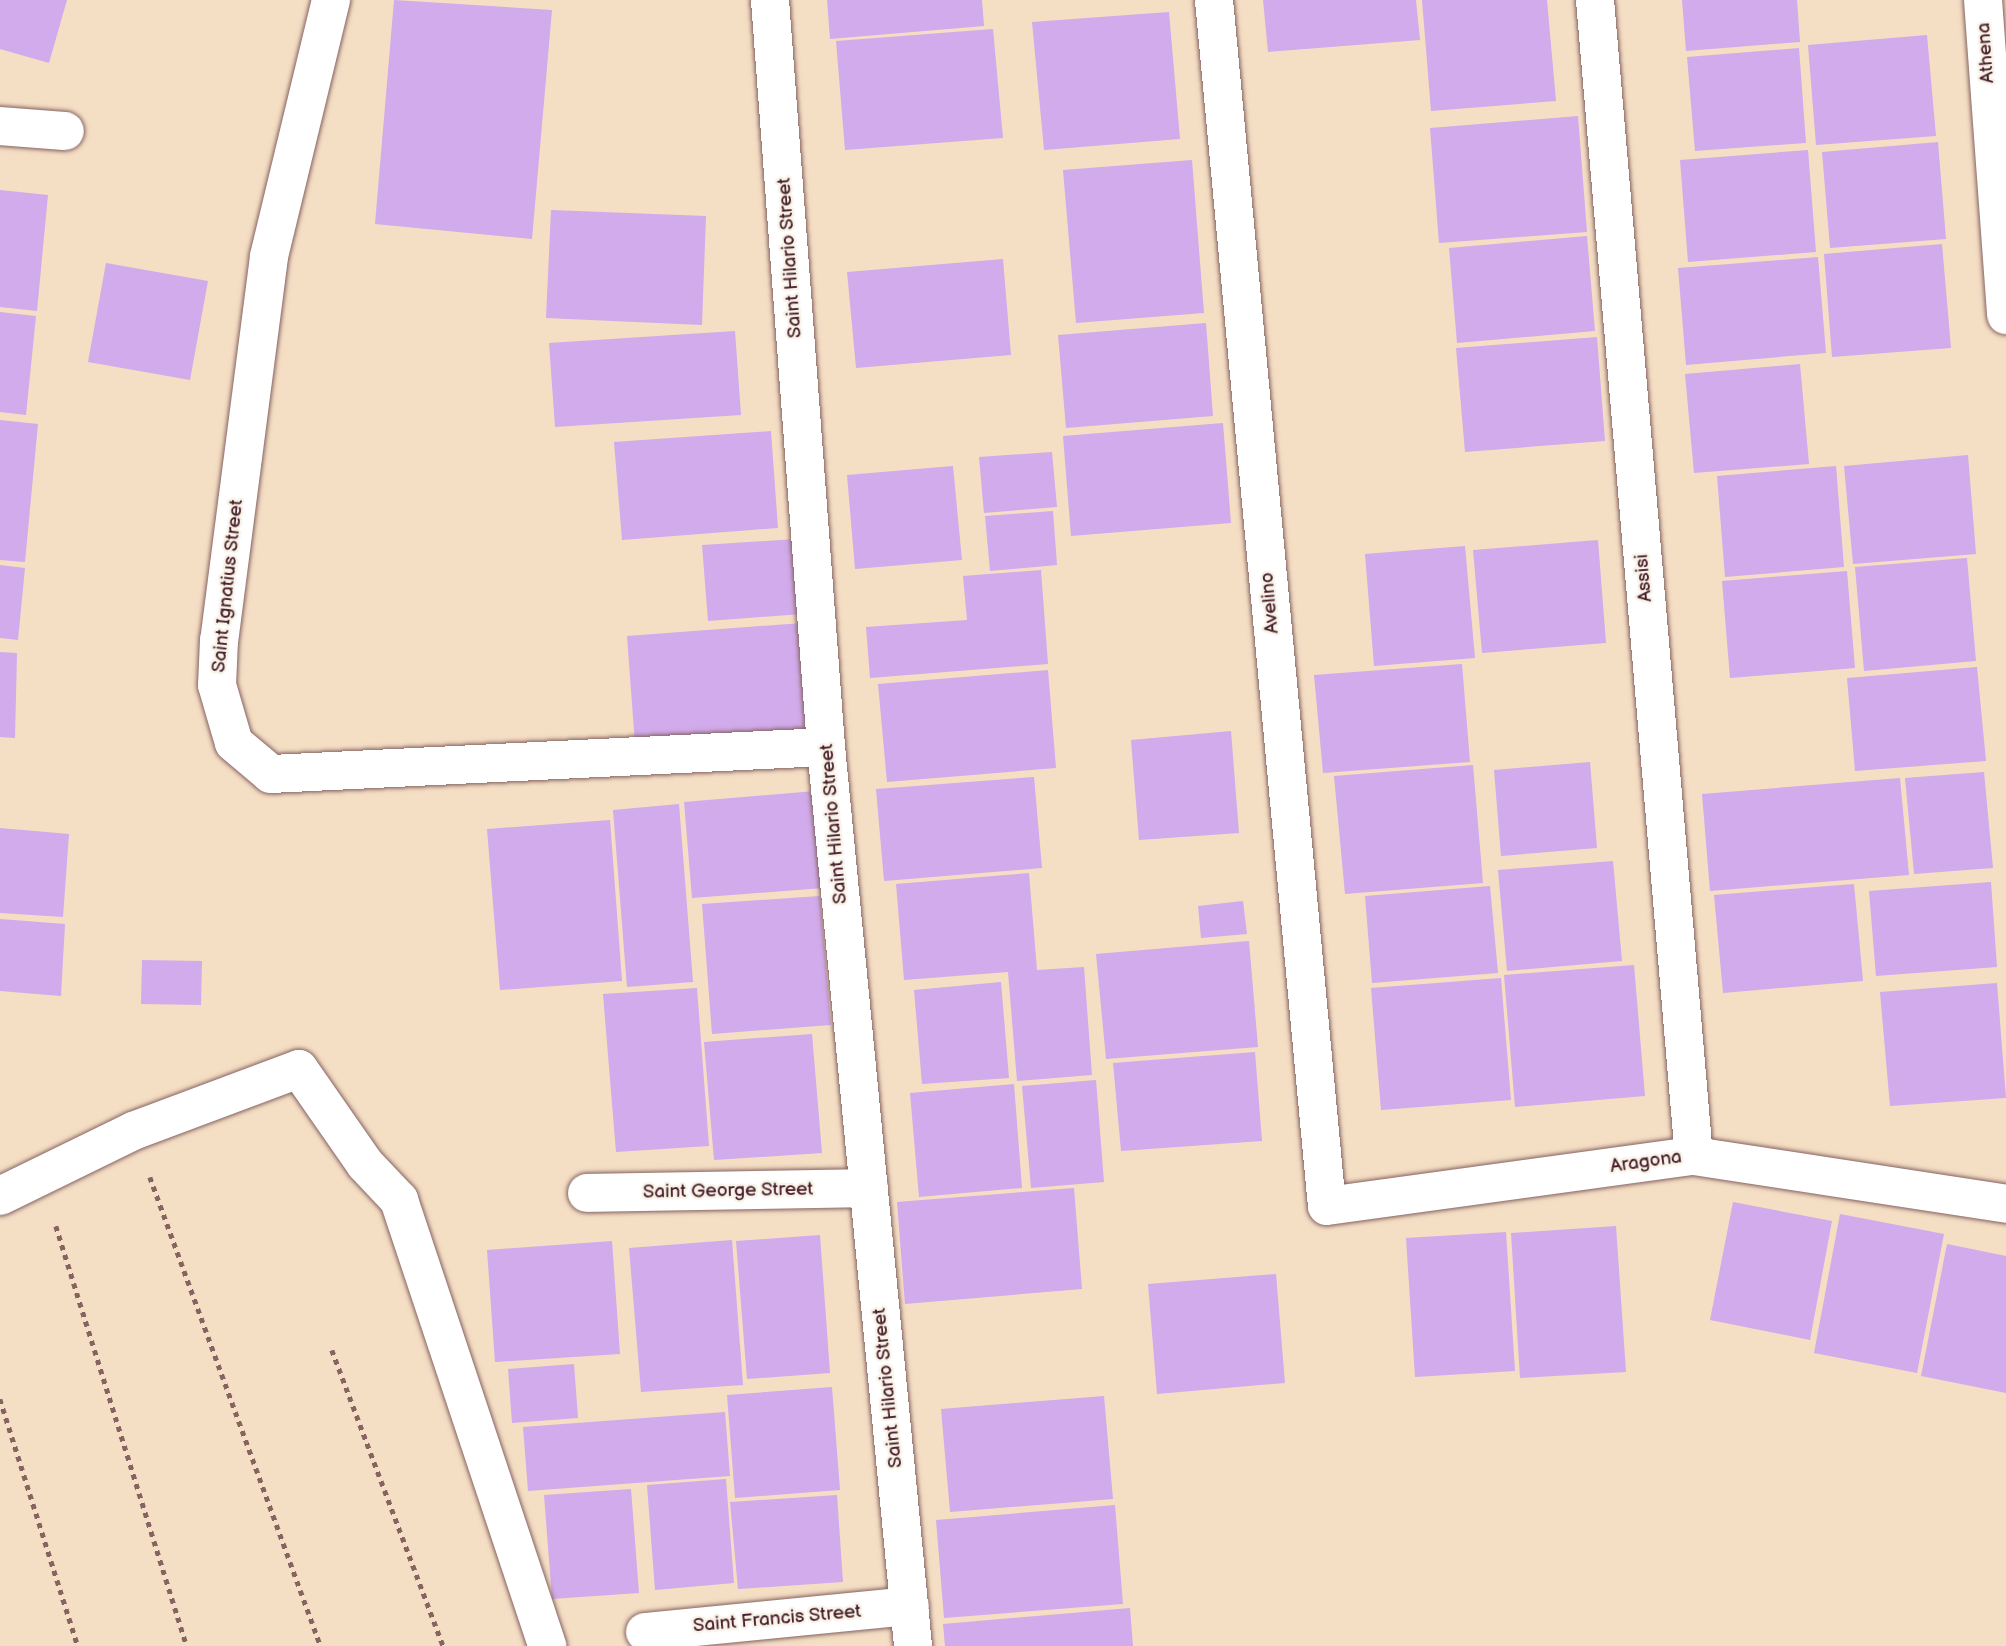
<!DOCTYPE html>
<html>
<head>
<meta charset="utf-8">
<style>
	body { margin:0 }
	#map { position:relative; width:2006px; height:1646px; overflow:hidden; background:#f4dec4; font-family:"Balsamiq Sans",sans-serif }
	div>[style] { position:absolute }
	.building>* { inset:0; background:#d1abeb }
	.path>* { height:4.5px; margin-top:-2.25px; transform-origin:0; background:repeating-linear-gradient(90deg,#866261 0 5px,transparent 0 10px) }
	.roads { filter:drop-shadow(0 0 2px #866261) drop-shadow(0 0 2px #866261) }
	.minor>* { height:38px; margin:-19px; padding:0 19px; transform-origin:19px; border-radius:19px; background:#fff }
	span { translate:-50% -50%; white-space:nowrap; text-align:center; line-height:1.15; -webkit-text-stroke:5px #f7f3e8; paint-order:stroke }
	.street-label { font-size:19px; color:#4a1f2b }
</style>
</head>
<body>
<div id="map">
	<div class="building">
		<i style="clip-path:polygon(0 0,67px 0,49px 63px,0 49px)"></i>
		<i style="clip-path:polygon(394px 0,552px 10px,532px 239px,375px 224px)"></i>
		<i style="clip-path:polygon(827px 0,982px 0,984px 26px,830px 39px)"></i>
		<i style="clip-path:polygon(1263px 0,1416px 0,1420px 40px,1268px 52px)"></i>
		<i style="clip-path:polygon(1422px 0,1547px 0,1556px 101px,1431px 111px)"></i>
		<i style="clip-path:polygon(1682px 0,1797px 0,1800px 42px,1686px 51px)"></i>
		<i style="clip-path:polygon(1169px 12px,1180px 139px,1044px 150px,1032px 22px)"></i>
		<i style="clip-path:polygon(993px 29px,1003px 138px,845px 150px,836px 41px)"></i>
		<i style="clip-path:polygon(1927px 35px,1936px 136px,1816px 145px,1808px 45px)"></i>
		<i style="clip-path:polygon(1799px 48px,1806px 143px,1695px 151px,1687px 57px)"></i>
		<i style="clip-path:polygon(1578px 116px,1587px 232px,1439px 243px,1430px 128px)"></i>
		<i style="clip-path:polygon(1938px 142px,1946px 239px,1830px 248px,1822px 152px)"></i>
		<i style="clip-path:polygon(1808px 150px,1816px 252px,1688px 262px,1680px 160px)"></i>
		<i style="clip-path:polygon(1192px 160px,1204px 313px,1076px 323px,1063px 170px)"></i>
		<i style="clip-path:polygon(0 190px,48px 195px,37px 311px,0 307px)"></i>
		<i style="clip-path:polygon(551px 210px,706px 216px,702px 325px,546px 318px)"></i>
		<i style="clip-path:polygon(1587px 236px,1595px 331px,1457px 343px,1449px 248px)"></i>
		<i style="clip-path:polygon(1942px 244px,1951px 348px,1832px 357px,1824px 254px)"></i>
		<i style="clip-path:polygon(1818px 257px,1826px 353px,1686px 365px,1678px 268px)"></i>
		<i style="clip-path:polygon(1003px 259px,1011px 355px,856px 368px,847px 272px)"></i>
		<i style="clip-path:polygon(106px 263px,208px 281px,190px 380px,88px 362px)"></i>
		<i style="clip-path:polygon(0 312px,36px 316px,26px 415px,0 412px)"></i>
		<i style="clip-path:polygon(1206px 323px,1213px 416px,1066px 428px,1058px 335px)"></i>
		<i style="clip-path:polygon(735px 331px,741px 415px,555px 427px,549px 343px)"></i>
		<i style="clip-path:polygon(1597px 337px,1605px 441px,1465px 452px,1456px 348px)"></i>
		<i style="clip-path:polygon(1800px 364px,1809px 464px,1694px 473px,1685px 374px)"></i>
		<i style="clip-path:polygon(0 420px,38px 424px,25px 562px,0 560px)"></i>
		<i style="clip-path:polygon(1223px 423px,1231px 523px,1071px 536px,1063px 436px)"></i>
		<i style="clip-path:polygon(771px 431px,778px 528px,622px 540px,614px 442px)"></i>
		<i style="clip-path:polygon(1052px 452px,1057px 507px,984px 513px,979px 457px)"></i>
		<i style="clip-path:polygon(1968px 455px,1976px 554px,1853px 564px,1844px 466px)"></i>
		<i style="clip-path:polygon(953px 466px,962px 560px,855px 569px,847px 475px)"></i>
		<i style="clip-path:polygon(1836px 466px,1844px 567px,1725px 577px,1717px 476px)"></i>
		<i style="clip-path:polygon(1053px 511px,1057px 565px,990px 571px,985px 516px)"></i>
		<i style="clip-path:polygon(796px 539px,802px 614px,708px 621px,702px 545px)"></i>
		<i style="clip-path:polygon(1598px 540px,1606px 643px,1482px 653px,1473px 550px)"></i>
		<i style="clip-path:polygon(1465px 546px,1475px 658px,1374px 666px,1365px 554px)"></i>
		<i style="clip-path:polygon(1967px 558px,1976px 661px,1864px 671px,1855px 567px)"></i>
		<i style="clip-path:polygon(0 565px,25px 568px,18px 640px,0 638px)"></i>
		<i style="clip-path:polygon(1041px 570px,1048px 664px,870px 678px,866px 627px,967px 620px,963px 576px)"></i>
		<i style="clip-path:polygon(1847px 571px,1855px 668px,1730px 678px,1722px 581px)"></i>
		<i style="clip-path:polygon(802px 623px,811px 731px,635px 744px,627px 636px)"></i>
		<i style="clip-path:polygon(0 652px,17px 653px,15px 738px,0 737px)"></i>
		<i style="clip-path:polygon(1462px 664px,1470px 762px,1323px 773px,1314px 675px)"></i>
		<i style="clip-path:polygon(1977px 667px,1986px 761px,1855px 771px,1847px 678px)"></i>
		<i style="clip-path:polygon(1048px 670px,1056px 768px,887px 782px,878px 684px)"></i>
		<i style="clip-path:polygon(1231px 731px,1239px 833px,1139px 840px,1131px 740px)"></i>
		<i style="clip-path:polygon(1590px 762px,1597px 848px,1501px 856px,1494px 770px)"></i>
		<i style="clip-path:polygon(1473px 765px,1483px 883px,1345px 894px,1334px 776px)"></i>
		<i style="clip-path:polygon(1984px 772px,1993px 868px,1914px 874px,1905px 778px)"></i>
		<i style="clip-path:polygon(1034px 777px,1042px 868px,884px 881px,876px 789px)"></i>
		<i style="clip-path:polygon(1900px 778px,1909px 875px,1710px 891px,1702px 794px)"></i>
		<i style="clip-path:polygon(815px 791px,823px 888px,692px 898px,684px 802px)"></i>
		<i style="clip-path:polygon(679px 804px,693px 982px,627px 987px,613px 810px)"></i>
		<i style="clip-path:polygon(610px 820px,622px 981px,500px 990px,487px 829px)"></i>
		<i style="clip-path:polygon(0 828px,69px 834px,63px 917px,0 913px)"></i>
		<i style="clip-path:polygon(1613px 861px,1622px 961px,1507px 971px,1498px 870px)"></i>
		<i style="clip-path:polygon(1029px 873px,1037px 970px,1084px 967px,1092px 1075px,1017px 1081px,1008px 972px,904px 980px,896px 884px)"></i>
		<i style="clip-path:polygon(1991px 882px,1997px 967px,1876px 976px,1869px 891px)"></i>
		<i style="clip-path:polygon(1854px 884px,1863px 981px,1723px 993px,1714px 895px)"></i>
		<i style="clip-path:polygon(1490px 886px,1498px 973px,1372px 983px,1365px 896px)"></i>
		<i style="clip-path:polygon(820px 896px,831px 1025px,712px 1034px,702px 904px)"></i>
		<i style="clip-path:polygon(1243px 901px,1247px 934px,1201px 938px,1198px 906px)"></i>
		<i style="clip-path:polygon(0 919px,65px 924px,61px 996px,0 991px)"></i>
		<i style="clip-path:polygon(1249px 941px,1258px 1047px,1106px 1059px,1096px 954px)"></i>
		<i style="clip-path:polygon(142px 960px,202px 961px,201px 1005px,141px 1004px)"></i>
		<i style="clip-path:polygon(1634px 965px,1645px 1096px,1515px 1107px,1504px 975px)"></i>
		<i style="clip-path:polygon(1501px 978px,1511px 1100px,1381px 1110px,1371px 988px)"></i>
		<i style="clip-path:polygon(1001px 982px,1009px 1078px,922px 1084px,914px 990px)"></i>
		<i style="clip-path:polygon(1997px 983px,2006px 1098px,1890px 1106px,1880px 992px)"></i>
		<i style="clip-path:polygon(697px 988px,709px 1146px,616px 1152px,603px 994px)"></i>
		<i style="clip-path:polygon(812px 1034px,822px 1153px,714px 1160px,704px 1042px)"></i>
		<i style="clip-path:polygon(1255px 1052px,1262px 1141px,1121px 1151px,1113px 1063px)"></i>
		<i style="clip-path:polygon(1096px 1080px,1104px 1182px,1031px 1188px,1022px 1086px)"></i>
		<i style="clip-path:polygon(1014px 1084px,1022px 1188px,919px 1197px,910px 1093px)"></i>
		<i style="clip-path:polygon(1074px 1188px,1082px 1289px,905px 1304px,897px 1202px)"></i>
		<i style="clip-path:polygon(1733px 1202px,1832px 1221px,1810px 1340px,1710px 1320px)"></i>
		<i style="clip-path:polygon(1840px 1214px,1944px 1234px,1917px 1373px,1814px 1353px)"></i>
		<i style="clip-path:polygon(1616px 1226px,1626px 1372px,1520px 1378px,1511px 1233px)"></i>
		<i style="clip-path:polygon(1506px 1232px,1515px 1371px,1415px 1377px,1406px 1238px)"></i>
		<i style="clip-path:polygon(820px 1235px,830px 1373px,747px 1379px,736px 1241px)"></i>
		<i style="clip-path:polygon(732px 1240px,743px 1385px,641px 1392px,629px 1248px)"></i>
		<i style="clip-path:polygon(612px 1241px,620px 1354px,495px 1362px,487px 1250px)"></i>
		<i style="clip-path:polygon(1947px 1244px,2006px 1256px,2006px 1393px,1921px 1376px)"></i>
		<i style="clip-path:polygon(1276px 1274px,1285px 1383px,1157px 1394px,1148px 1284px)"></i>
		<i style="clip-path:polygon(574px 1364px,578px 1418px,512px 1423px,508px 1369px)"></i>
		<i style="clip-path:polygon(832px 1387px,840px 1490px,735px 1498px,727px 1395px)"></i>
		<i style="clip-path:polygon(1104px 1396px,1113px 1499px,950px 1512px,941px 1409px)"></i>
		<i style="clip-path:polygon(725px 1412px,730px 1476px,528px 1491px,523px 1427px)"></i>
		<i style="clip-path:polygon(726px 1479px,734px 1583px,655px 1590px,647px 1485px)"></i>
		<i style="clip-path:polygon(631px 1489px,639px 1593px,552px 1599px,544px 1495px)"></i>
		<i style="clip-path:polygon(837px 1495px,843px 1582px,738px 1589px,730px 1502px)"></i>
		<i style="clip-path:polygon(1115px 1505px,1123px 1604px,944px 1618px,936px 1520px)"></i>
		<i style="clip-path:polygon(1130px 1608px,1133px 1646px,945px 1646px,943px 1624px)"></i>
	</div>
	<div class="path">
		<i style="left:150px;top:1177px;width:499px;rotate:70deg"></i>
		<i style="left:56px;top:1226px;width:440px;rotate:72.7deg"></i>
		<i style="left:332px;top:1350px;width:316px;rotate:69.4deg"></i>
		<i style="left:0;top:1399px;width:259px;rotate:72.5deg"></i>
	</div>
	<div class="roads">
		<div class="minor">
			<i style="left:331px;top:0;width:264px;rotate:103.6deg"></i>
			<i style="left:269px;top:257px;width:386px;rotate:97.4deg"></i>
			<i style="left:219px;top:640px;width:45px;rotate:92.5deg"></i>
			<i style="left:217px;top:685px;width:60px;rotate:73.7deg"></i>
			<i style="left:234px;top:743px;width:48px;rotate:40deg"></i>
			<i style="left:271px;top:774px;width:556px;rotate:-2.79deg"></i>
			<i style="left:770px;top:0;width:749px;rotate:85.71deg"></i>
			<i style="left:826px;top:747px;width:903px;rotate:84.47deg"></i>
			<i style="left:1214px;top:0;width:1211px;rotate:84.65deg"></i>
			<i style="left:1327px;top:1206px;width:370px;rotate:-7.8deg"></i>
			<i style="left:1694px;top:1156px;width:316px;rotate:8.7deg"></i>
			<i style="left:1595px;top:0;width:1160px;rotate:85.11deg"></i>
			<i style="left:1983px;top:0;width:316px;rotate:85.8deg"></i>
			<i style="left:0;top:126px;width:65px;rotate:4.4deg"></i>
			<i style="left:587px;top:1193px;width:282px;rotate:-1deg"></i>
			<i style="left:0;top:1196px;width:148px;rotate:-26deg"></i>
			<i style="left:133px;top:1131px;width:177px;rotate:-20.5deg"></i>
			<i style="left:299px;top:1069px;width:116px;rotate:55.2deg"></i>
			<i style="left:365px;top:1164px;width:50px;rotate:46.6deg"></i>
			<i style="left:399px;top:1200px;width:470px;rotate:71.6deg"></i>
			<i style="left:645px;top:1632px;width:266px;rotate:-5.6deg"></i>
		</div>
	</div>
	<div class="street-label">
		<span style="left:1986px;top:53px;rotate:-94deg">Athena</span>
		<span style="left:790px;top:258px;rotate:-94deg">Saint Hilario Street</span>
		<span style="left:1644px;top:578px;rotate:-95deg">Assisi</span>
		<span style="left:228px;top:586px;rotate:-84deg">Saint Ignatius Street</span>
		<span style="left:1270px;top:603px;rotate:-95deg">Avelino</span>
		<span style="left:834px;top:824px;rotate:-95deg">Saint Hilario Street</span>
		<span style="left:1646px;top:1162px;rotate:-8deg">Aragona</span>
		<span style="left:728px;top:1191px;rotate:-1deg">Saint George Street</span>
		<span style="left:888px;top:1388px;rotate:-96deg">Saint Hilario Street</span>
		<span style="left:777px;top:1619px;rotate:-5deg">Saint Francis Street</span>
	</div>
</div>
</body>
</html>
